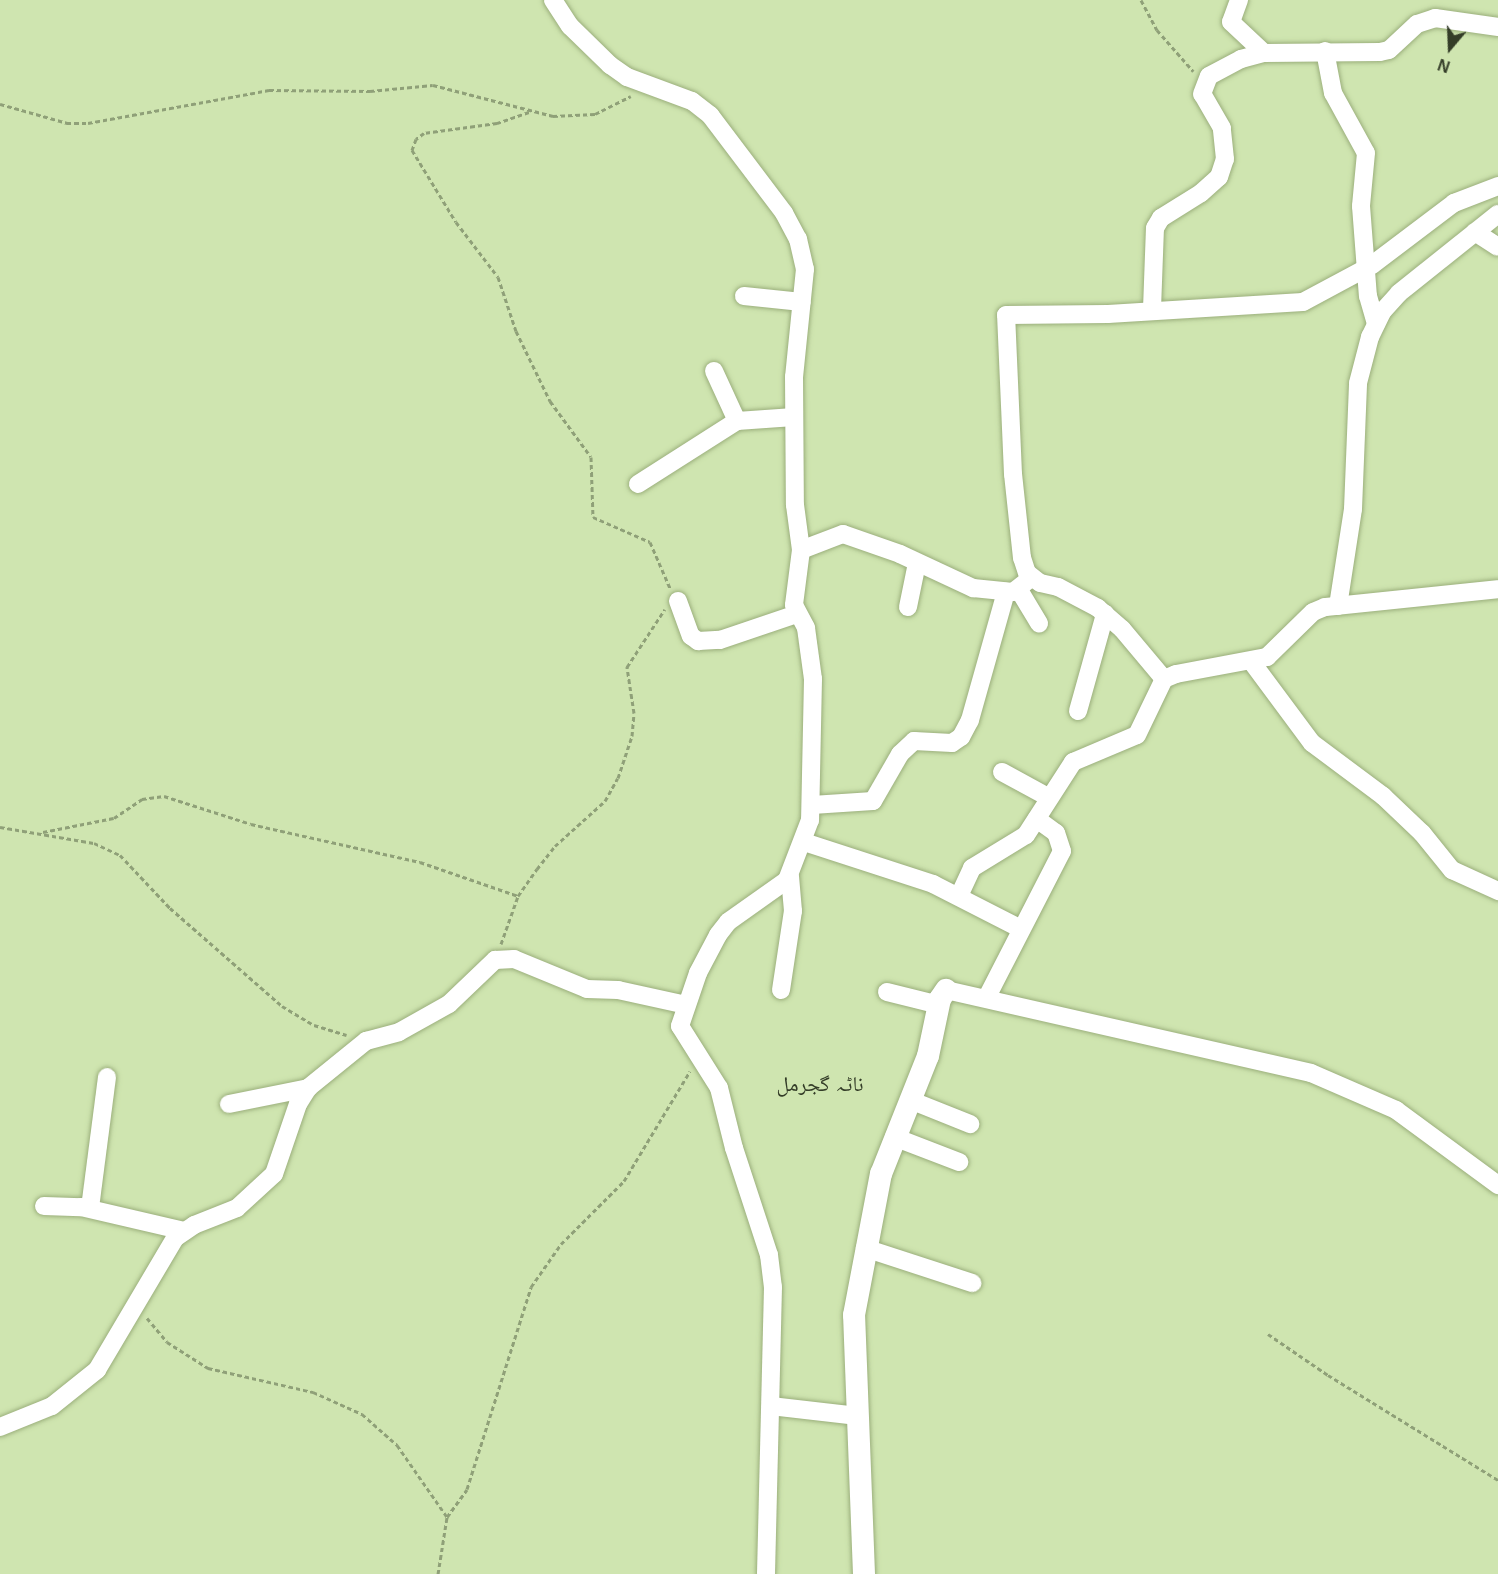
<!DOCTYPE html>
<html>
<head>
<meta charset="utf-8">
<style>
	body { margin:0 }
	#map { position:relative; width:1498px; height:1574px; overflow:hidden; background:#cfe5b0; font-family:Arial,"Noto Naskh Arabic",sans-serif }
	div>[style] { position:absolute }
	.path>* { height:3px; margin-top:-1.5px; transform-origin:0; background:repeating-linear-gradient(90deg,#8fa078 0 4.5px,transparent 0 7.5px) }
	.roads { filter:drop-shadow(0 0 2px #9baf7c) drop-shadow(0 0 2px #9baf7c) }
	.minor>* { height:18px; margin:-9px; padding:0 9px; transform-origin:9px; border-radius:9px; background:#fff }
	.tertiary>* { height:22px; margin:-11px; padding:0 11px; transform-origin:11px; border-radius:11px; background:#fff }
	span { translate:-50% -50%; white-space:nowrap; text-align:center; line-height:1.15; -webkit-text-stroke:4.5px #cfe5b0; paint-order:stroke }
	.quarter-label { font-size:21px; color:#343d28 }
	.north { position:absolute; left:1420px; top:18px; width:60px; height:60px; -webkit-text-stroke:4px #cfe5b0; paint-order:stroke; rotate:199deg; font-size:16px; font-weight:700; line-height:24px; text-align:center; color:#343d28 }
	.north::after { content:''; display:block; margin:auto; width:21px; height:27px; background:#343d28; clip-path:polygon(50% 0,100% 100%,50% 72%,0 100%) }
</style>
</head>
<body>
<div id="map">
	<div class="path">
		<i style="left:1141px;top:0;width:34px;rotate:62deg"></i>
		<i style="left:1157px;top:30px;width:55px;rotate:48.7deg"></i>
		<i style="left:0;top:104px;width:70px;rotate:15.8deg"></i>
		<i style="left:67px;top:123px;width:21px"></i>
		<i style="left:88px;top:123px;width:184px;rotate:-10.3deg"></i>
		<i style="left:269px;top:90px;width:101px;rotate:0.6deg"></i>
		<i style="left:370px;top:91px;width:63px;rotate:-5.4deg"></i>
		<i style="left:433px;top:85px;width:124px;rotate:14.5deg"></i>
		<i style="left:553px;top:116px;width:42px;rotate:-2.7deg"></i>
		<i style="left:595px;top:114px;width:40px;rotate:-26.6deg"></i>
		<i style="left:529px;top:112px;width:34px;rotate:161deg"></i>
		<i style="left:497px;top:123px;width:74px;rotate:172.2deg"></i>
		<i style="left:424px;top:133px;width:10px;rotate:143deg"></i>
		<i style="left:416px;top:139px;width:12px;rotate:110deg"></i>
		<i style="left:412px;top:150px;width:84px;rotate:58.6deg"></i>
		<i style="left:456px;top:222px;width:69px;rotate:52.6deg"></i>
		<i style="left:498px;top:277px;width:57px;rotate:71.6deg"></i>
		<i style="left:516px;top:331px;width:78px;rotate:64.1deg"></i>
		<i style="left:550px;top:401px;width:69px;rotate:53.8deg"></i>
		<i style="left:591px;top:457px;width:60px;rotate:88.1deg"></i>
		<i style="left:593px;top:517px;width:62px;rotate:23.7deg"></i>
		<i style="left:650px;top:542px;width:50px;rotate:66.5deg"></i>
		<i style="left:0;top:827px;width:95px;rotate:9.7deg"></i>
		<i style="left:94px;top:843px;width:29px;rotate:25deg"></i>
		<i style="left:120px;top:855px;width:73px;rotate:46.7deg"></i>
		<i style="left:170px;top:908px;width:149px;rotate:41.2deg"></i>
		<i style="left:282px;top:1006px;width:37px;rotate:31deg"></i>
		<i style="left:314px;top:1025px;width:34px;rotate:17deg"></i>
		<i style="left:43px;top:832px;width:72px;rotate:-11.2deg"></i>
		<i style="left:114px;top:818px;width:34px;rotate:-34deg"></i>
		<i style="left:142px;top:799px;width:22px;rotate:-8deg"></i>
		<i style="left:164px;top:796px;width:91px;rotate:17.8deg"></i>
		<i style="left:251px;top:824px;width:173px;rotate:12.7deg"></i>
		<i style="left:420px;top:862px;width:104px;rotate:19.1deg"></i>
		<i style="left:501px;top:944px;width:51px;rotate:-70.5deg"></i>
		<i style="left:518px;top:896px;width:33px;rotate:-55deg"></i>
		<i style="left:537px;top:869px;width:29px;rotate:-52deg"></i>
		<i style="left:555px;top:846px;width:67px;rotate:-42deg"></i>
		<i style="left:605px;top:801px;width:26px;rotate:-61deg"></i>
		<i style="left:618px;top:778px;width:44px;rotate:-71.6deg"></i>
		<i style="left:632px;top:736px;width:23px;rotate:-85deg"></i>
		<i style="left:634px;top:713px;width:47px;rotate:-98.7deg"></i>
		<i style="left:627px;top:667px;width:69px;rotate:-56.8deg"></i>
		<i style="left:147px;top:1318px;width:31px;rotate:50deg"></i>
		<i style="left:167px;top:1342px;width:49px;rotate:32.4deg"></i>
		<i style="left:208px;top:1368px;width:108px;rotate:12.9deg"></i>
		<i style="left:313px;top:1392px;width:54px;rotate:24.2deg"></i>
		<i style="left:362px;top:1414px;width:47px;rotate:41.5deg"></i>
		<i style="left:397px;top:1445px;width:88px;rotate:55.2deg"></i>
		<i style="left:1268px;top:1334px;width:73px;rotate:34.3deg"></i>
		<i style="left:1328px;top:1375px;width:200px;rotate:31.7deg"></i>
		<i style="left:438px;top:1574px;width:58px;rotate:-81deg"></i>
		<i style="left:447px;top:1517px;width:34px;rotate:-54deg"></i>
		<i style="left:467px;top:1489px;width:212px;rotate:-72.4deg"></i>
		<i style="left:531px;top:1287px;width:52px;rotate:-55.1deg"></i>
		<i style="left:561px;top:1244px;width:89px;rotate:-45deg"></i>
		<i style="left:624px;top:1181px;width:128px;rotate:-59deg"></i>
	</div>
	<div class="roads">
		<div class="minor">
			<i style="left:553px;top:0;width:31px;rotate:57deg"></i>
			<i style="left:570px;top:26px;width:56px;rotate:44.3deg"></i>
			<i style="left:610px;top:65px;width:21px;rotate:35deg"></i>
			<i style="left:627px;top:77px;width:69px;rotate:20.3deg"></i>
			<i style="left:692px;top:101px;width:23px;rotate:38deg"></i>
			<i style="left:710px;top:115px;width:123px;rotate:52.9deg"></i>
			<i style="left:784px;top:213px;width:30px;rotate:62deg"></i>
			<i style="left:798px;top:239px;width:31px;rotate:77deg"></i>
			<i style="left:805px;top:269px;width:109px;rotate:95.8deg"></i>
			<i style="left:794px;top:377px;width:128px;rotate:89.6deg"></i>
			<i style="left:795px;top:505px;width:45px;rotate:82.4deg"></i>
			<i style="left:801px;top:550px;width:55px;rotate:97.3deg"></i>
			<i style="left:794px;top:605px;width:26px;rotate:62deg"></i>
			<i style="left:806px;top:628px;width:51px;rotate:82.2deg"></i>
			<i style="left:813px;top:679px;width:141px;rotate:91.2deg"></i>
			<i style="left:810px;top:820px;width:64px;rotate:111deg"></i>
			<i style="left:787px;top:880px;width:72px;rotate:144.6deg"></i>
			<i style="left:728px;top:922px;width:16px;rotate:128deg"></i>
			<i style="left:718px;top:935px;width:43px;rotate:117.8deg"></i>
			<i style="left:698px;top:973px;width:56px;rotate:108.8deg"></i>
			<i style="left:680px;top:1026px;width:73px;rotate:57.8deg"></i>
			<i style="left:719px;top:1088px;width:62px;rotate:76deg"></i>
			<i style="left:734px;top:1148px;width:113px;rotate:71.9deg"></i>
			<i style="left:769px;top:1255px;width:32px;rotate:83deg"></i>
			<i style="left:773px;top:1287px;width:287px;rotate:91.4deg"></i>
			<i style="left:1239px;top:0;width:23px;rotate:110deg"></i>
			<i style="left:1231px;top:22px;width:45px;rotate:43.2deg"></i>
			<i style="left:1325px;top:51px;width:43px;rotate:79.2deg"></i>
			<i style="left:1333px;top:93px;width:68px;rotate:61.2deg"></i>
			<i style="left:1366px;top:153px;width:53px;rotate:95.4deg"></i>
			<i style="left:1361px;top:206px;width:90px;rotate:85.6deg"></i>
			<i style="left:1368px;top:296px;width:29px;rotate:74deg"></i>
			<i style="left:1475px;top:232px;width:27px;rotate:33deg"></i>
			<i style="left:744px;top:296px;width:58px;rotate:5.9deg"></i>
			<i style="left:1152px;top:309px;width:81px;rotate:-87.9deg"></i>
			<i style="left:1155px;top:228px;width:12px;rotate:-59deg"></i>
			<i style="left:1161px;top:218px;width:47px;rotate:-32deg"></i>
			<i style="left:1201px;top:193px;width:24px;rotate:-42deg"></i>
			<i style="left:1219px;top:177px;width:19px;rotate:-72deg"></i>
			<i style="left:1225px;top:159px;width:31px;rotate:-96deg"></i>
			<i style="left:1222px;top:128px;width:39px;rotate:-120deg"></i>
			<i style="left:1202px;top:94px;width:19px;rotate:-69deg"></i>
			<i style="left:1209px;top:76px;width:36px;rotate:-28deg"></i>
			<i style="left:1241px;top:59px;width:24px;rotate:-15deg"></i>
			<i style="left:1264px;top:53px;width:116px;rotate:-0.5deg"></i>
			<i style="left:1380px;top:52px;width:9px;rotate:-13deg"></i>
			<i style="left:1389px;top:50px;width:38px;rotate:-43deg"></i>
			<i style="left:1417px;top:24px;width:19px;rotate:-18deg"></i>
			<i style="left:1435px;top:18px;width:64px;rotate:8.1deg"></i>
			<i style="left:714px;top:371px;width:55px;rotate:65.3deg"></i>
			<i style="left:638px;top:484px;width:117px;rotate:-32.5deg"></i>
			<i style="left:737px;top:421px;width:57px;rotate:-4deg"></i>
			<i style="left:801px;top:550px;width:45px;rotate:-20.9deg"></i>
			<i style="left:843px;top:534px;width:60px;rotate:19.3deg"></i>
			<i style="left:900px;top:554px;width:81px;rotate:25deg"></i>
			<i style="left:973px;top:588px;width:40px;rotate:5.7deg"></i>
			<i style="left:1013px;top:592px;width:23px;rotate:-38deg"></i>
			<i style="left:1019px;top:590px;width:39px;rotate:59deg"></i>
			<i style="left:678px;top:601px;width:37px;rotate:70deg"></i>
			<i style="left:691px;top:636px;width:9px;rotate:36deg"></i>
			<i style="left:698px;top:641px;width:22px;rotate:-3deg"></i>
			<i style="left:720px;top:640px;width:81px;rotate:-18.7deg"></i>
			<i style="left:1338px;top:606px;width:98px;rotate:-81.2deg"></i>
			<i style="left:1353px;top:509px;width:126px;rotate:-87.7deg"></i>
			<i style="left:1358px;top:383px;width:48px;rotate:-75.4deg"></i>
			<i style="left:1370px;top:337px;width:28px;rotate:-64deg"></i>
			<i style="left:1382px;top:312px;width:25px;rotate:-48deg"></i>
			<i style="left:1399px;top:293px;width:127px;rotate:-38.6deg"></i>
			<i style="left:908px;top:607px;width:45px;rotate:-78.4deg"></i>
			<i style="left:1251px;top:661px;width:102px;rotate:53.4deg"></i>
			<i style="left:1312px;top:743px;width:89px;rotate:36.7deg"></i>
			<i style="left:1383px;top:796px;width:54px;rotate:43.5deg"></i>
			<i style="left:1422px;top:833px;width:48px;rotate:51deg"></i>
			<i style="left:1452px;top:870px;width:51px;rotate:24.5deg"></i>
			<i style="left:1164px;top:679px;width:65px;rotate:-130deg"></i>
			<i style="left:1122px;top:629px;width:32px;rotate:-139deg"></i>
			<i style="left:1098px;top:608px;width:45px;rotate:-152.3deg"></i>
			<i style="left:1058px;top:587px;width:18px;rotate:-167deg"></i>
			<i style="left:1040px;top:583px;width:16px;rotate:-142deg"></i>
			<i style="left:1027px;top:573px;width:16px;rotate:-108deg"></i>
			<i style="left:1022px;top:558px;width:84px;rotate:-96.1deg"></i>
			<i style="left:1013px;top:474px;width:159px;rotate:-92.5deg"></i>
			<i style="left:1006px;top:315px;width:102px;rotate:-0.6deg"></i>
			<i style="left:1108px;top:314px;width:195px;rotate:-3.5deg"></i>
			<i style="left:1303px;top:302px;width:78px;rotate:-28.2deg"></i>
			<i style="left:1372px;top:265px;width:103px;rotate:-37.1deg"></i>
			<i style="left:1454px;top:203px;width:47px;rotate:-21.1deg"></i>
			<i style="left:1078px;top:711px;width:101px;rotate:-74.4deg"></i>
			<i style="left:1002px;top:772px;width:52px;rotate:28.5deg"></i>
			<i style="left:812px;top:805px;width:61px;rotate:-3.8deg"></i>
			<i style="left:873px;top:801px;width:54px;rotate:-60.1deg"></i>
			<i style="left:900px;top:754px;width:19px;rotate:-43deg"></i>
			<i style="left:914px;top:741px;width:38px;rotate:3deg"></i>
			<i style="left:952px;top:743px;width:11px;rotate:-34deg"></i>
			<i style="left:961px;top:737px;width:19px;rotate:-62deg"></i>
			<i style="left:970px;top:720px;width:133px;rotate:-74.3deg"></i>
			<i style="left:804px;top:842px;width:136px;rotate:18deg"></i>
			<i style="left:933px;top:884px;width:99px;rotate:27.1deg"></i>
			<i style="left:959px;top:896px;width:31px;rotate:-65deg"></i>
			<i style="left:972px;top:868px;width:63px;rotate:-31.4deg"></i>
			<i style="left:1026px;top:835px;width:87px;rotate:-57.2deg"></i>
			<i style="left:1073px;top:762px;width:69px;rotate:-22.9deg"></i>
			<i style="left:1137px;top:735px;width:62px;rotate:-64.3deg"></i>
			<i style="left:1164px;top:679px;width:13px;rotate:-23deg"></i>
			<i style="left:1176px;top:674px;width:93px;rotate:-10.6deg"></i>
			<i style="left:1267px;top:657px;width:64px;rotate:-44.4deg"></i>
			<i style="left:1313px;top:612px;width:13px;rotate:-23deg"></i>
			<i style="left:1325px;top:607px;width:174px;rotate:-5.9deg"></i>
			<i style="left:781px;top:990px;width:80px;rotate:-81.4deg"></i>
			<i style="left:793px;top:911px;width:35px;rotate:-95deg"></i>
			<i style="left:946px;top:990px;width:374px;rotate:12.8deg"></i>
			<i style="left:1311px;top:1073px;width:93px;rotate:23.5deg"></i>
			<i style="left:1396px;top:1110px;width:127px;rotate:36.3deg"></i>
			<i style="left:887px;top:992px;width:54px;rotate:14deg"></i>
			<i style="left:987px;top:997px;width:164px;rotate:-62.8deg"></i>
			<i style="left:1062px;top:851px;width:19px;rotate:-108deg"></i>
			<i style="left:1056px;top:833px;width:24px;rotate:-144deg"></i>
			<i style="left:910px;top:1100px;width:65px;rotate:21.8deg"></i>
			<i style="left:229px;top:1104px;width:81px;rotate:-11.4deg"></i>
			<i style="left:894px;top:1137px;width:70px;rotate:21deg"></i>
			<i style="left:44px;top:1206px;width:37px;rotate:2deg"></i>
			<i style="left:81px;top:1207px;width:106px;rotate:13.1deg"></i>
			<i style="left:90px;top:1208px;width:132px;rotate:-82.6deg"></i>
			<i style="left:865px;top:1248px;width:113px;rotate:18.1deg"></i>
			<i style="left:771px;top:1406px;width:87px;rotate:6.6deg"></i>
			<i style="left:0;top:1427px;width:56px;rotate:-22deg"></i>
			<i style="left:52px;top:1406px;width:58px;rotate:-38.7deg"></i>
			<i style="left:97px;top:1370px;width:153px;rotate:-59.4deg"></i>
			<i style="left:175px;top:1238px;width:23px;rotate:-34deg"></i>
			<i style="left:194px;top:1225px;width:46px;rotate:-21.6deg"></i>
			<i style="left:237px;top:1208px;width:50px;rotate:-42.6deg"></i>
			<i style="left:274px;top:1174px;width:74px;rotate:-71.1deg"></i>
			<i style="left:298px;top:1104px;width:19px;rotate:-58deg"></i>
			<i style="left:308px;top:1088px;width:75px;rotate:-39deg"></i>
			<i style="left:366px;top:1041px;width:34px;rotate:-15deg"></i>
			<i style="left:399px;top:1032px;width:57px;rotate:-29.2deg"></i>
			<i style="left:449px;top:1004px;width:64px;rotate:-43.7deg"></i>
			<i style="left:495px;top:960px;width:19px;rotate:-3deg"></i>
			<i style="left:514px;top:959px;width:79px;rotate:22.3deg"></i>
			<i style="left:587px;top:989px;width:31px;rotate:2deg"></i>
			<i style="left:618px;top:990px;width:70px;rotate:12.4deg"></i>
		</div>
		<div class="tertiary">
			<i style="left:864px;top:1574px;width:259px;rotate:-92.2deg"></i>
			<i style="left:854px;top:1315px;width:144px;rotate:-79.2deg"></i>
			<i style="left:881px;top:1174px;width:127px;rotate:-68.3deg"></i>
			<i style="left:928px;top:1056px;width:58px;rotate:-78.1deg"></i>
			<i style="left:940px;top:999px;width:11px;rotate:-56deg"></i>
		</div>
	</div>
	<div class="quarter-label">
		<span style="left:820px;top:1084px">ناٹہ گجرمل</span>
	</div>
	<div class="north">N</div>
</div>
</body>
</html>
